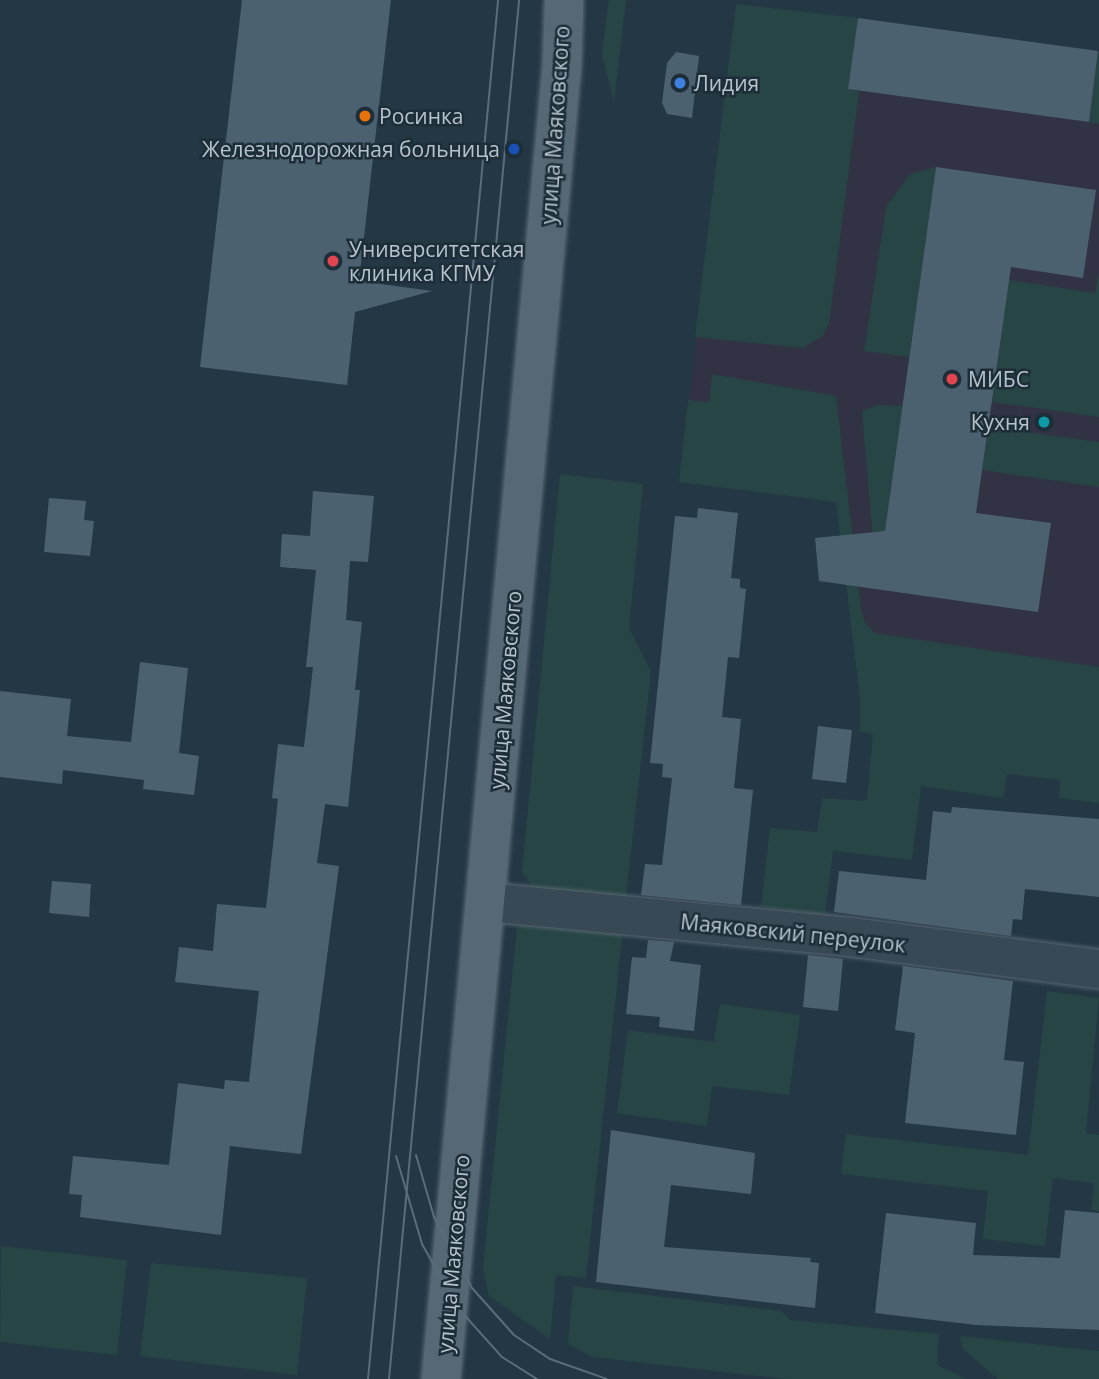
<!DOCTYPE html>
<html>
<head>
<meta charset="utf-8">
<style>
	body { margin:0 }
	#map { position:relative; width:1099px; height:1379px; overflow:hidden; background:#243745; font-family:"Open Sans",sans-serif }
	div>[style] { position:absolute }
	.medical>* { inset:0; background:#313244 }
	.green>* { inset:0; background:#264544 }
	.building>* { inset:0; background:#4c6170 }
	.roads { filter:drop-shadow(0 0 2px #576671) drop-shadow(0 0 2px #576671) }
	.minor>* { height:38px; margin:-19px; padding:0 19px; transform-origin:19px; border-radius:19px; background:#384854 }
	.major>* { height:38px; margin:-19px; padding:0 19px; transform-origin:19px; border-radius:19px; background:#566874 }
	.tram>* { height:2px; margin:-1px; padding:0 1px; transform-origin:1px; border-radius:1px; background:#5a6d7b }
	.dots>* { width:19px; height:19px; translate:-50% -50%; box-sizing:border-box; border:4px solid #1d2e39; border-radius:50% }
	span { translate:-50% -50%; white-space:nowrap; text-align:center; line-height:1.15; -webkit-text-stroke:5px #1d2e39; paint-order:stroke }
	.poi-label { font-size:21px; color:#b6c3ce }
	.left { translate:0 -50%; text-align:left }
	.right { translate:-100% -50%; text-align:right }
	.street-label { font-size:21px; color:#b6c3ce }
</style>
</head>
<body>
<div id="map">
	<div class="medical">
		<i style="clip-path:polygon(736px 4px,1099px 51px,1099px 730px,860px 698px,836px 502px,679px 482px)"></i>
	</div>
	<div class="green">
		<i style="clip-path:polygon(609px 0,626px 0,614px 103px,602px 54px)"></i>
		<i style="clip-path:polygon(736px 4px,858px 18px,848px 89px,859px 91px,829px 324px,823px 335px,803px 348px,695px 337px)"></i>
		<i style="clip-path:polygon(1098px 51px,1099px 51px,1099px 124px,1089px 122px)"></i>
		<i style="clip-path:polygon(936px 167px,909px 357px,864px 351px,886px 207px,910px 174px)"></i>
		<i style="clip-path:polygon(1099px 271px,1099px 417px,992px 402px,1009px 280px,1095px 293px)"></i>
		<i style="clip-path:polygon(712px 374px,836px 396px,861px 608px,865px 623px,875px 633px,1099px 667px,1099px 803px,1059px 798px,1060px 780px,1007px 774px,1003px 798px,921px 786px,912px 860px,833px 851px,825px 915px,761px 907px,770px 828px,817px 832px,822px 798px,867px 801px,873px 734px,860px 731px,860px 698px,836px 502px,679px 482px,688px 400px,709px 402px)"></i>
		<i style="clip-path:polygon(878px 405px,903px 406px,877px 589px,862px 411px)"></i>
		<i style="clip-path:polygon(988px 427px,1099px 442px,1099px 487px,982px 470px)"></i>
		<i style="clip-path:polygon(560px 474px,643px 484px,629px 628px,651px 672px,625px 905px,537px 894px,522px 872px)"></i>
		<i style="clip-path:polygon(526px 920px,623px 928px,586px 1278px,556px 1275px,550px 1339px,489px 1296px,483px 1268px,517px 927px)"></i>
		<i style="clip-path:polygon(1047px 991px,1099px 998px,1086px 1133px,1099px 1135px,1099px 1211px,1091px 1210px,1094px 1183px,1053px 1178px,1045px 1246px,983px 1239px,988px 1191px,841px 1174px,846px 1134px,1028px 1155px)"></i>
		<i style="clip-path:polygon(720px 1004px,800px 1015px,789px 1095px,712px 1086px,707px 1126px,617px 1113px,628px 1030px,714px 1042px)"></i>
		<i style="clip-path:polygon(1px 1246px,127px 1260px,117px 1355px,0 1342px)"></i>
		<i style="clip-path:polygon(151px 1263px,307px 1278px,297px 1375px,140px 1356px)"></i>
		<i style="clip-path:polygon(573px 1286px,781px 1311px,790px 1320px,939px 1334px,937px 1365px,966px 1379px,786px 1379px,592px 1357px,568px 1344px)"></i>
		<i style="clip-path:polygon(960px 1336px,1099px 1351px,1099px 1379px,998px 1379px,963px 1349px)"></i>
	</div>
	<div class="building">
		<i style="clip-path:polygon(242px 0,391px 0,359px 281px,432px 291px,355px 312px,347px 385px,200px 367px)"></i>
		<i style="clip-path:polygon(858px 18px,1098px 51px,1089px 122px,848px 89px)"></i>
		<i style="clip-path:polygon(676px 52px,699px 56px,692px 118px,667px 114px,662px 103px,667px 63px)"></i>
		<i style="clip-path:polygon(936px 167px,1096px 190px,1083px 278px,1011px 267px,982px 470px,976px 513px,1051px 523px,1038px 612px,819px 581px,815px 538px,885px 531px)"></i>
		<i style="clip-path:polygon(313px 491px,374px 496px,368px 562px,350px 561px,346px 620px,362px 622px,355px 690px,360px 690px,348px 807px,325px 804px,317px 863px,339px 866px,301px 1154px,230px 1146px,221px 1235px,80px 1217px,82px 1195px,69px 1194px,73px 1156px,169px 1165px,178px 1083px,224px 1089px,225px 1080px,249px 1082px,259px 991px,175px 982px,179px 947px,213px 951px,217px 904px,266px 908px,278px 799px,272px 798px,278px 744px,304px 747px,313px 667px,306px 667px,316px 570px,280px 567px,282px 534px,310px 536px)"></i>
		<i style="clip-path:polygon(49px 498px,86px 501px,84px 520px,94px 521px,90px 556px,44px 552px)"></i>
		<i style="clip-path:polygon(698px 508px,738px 513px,731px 578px,740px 579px,740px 588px,746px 589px,739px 658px,728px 657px,722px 717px,741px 719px,734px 788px,753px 790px,741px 905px,641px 895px,645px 864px,662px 865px,672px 778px,662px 777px,663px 764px,650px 763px,675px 516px,697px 518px)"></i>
		<i style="clip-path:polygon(140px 662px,188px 668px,179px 753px,199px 756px,194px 795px,143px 789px,144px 780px,63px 770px,62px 784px,0 777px,0 691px,71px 699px,67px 736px,131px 742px)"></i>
		<i style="clip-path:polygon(818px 726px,852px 730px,846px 783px,812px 779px)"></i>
		<i style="clip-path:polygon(952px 807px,1099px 819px,1099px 897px,1025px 889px,1022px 920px,1013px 919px,1011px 936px,834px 912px,839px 871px,926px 880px,933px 811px,951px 813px)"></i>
		<i style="clip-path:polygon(52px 881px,91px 884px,89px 917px,49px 913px)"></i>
		<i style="clip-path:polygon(648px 940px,674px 942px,670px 961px,701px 965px,694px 1031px,659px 1027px,660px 1017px,626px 1014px,632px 957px,646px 958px)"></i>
		<i style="clip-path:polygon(808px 955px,843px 959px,838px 1011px,803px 1007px)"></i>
		<i style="clip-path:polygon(903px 966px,1013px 981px,1004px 1060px,1024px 1062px,1016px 1135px,905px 1123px,915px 1033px,895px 1030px)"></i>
		<i style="clip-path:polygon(611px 1130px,755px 1153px,751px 1194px,671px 1185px,664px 1247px,811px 1258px,810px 1262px,819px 1263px,815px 1308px,596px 1282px)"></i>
		<i style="clip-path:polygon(1065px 1210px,1099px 1213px,1099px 1330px,976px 1325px,875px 1313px,886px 1213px,976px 1223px,973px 1255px,1060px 1258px)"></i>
	</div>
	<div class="roads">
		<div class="minor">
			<i style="left:486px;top:902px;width:367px;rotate:5.5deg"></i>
			<i style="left:851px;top:937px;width:250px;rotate:7.4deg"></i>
		</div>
		<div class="major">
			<i style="left:441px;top:1379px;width:1321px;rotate:-84.74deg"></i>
			<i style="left:562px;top:64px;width:64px;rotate:-88.2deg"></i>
		</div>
	</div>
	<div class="tram">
		<i style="left:416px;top:1155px;width:65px;rotate:73.8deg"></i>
		<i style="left:434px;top:1217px;width:81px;rotate:61.8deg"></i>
		<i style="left:472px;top:1288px;width:63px;rotate:48.2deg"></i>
		<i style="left:514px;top:1335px;width:43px;rotate:33.7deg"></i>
		<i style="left:550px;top:1359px;width:60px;rotate:19.3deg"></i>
		<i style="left:396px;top:1156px;width:92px;rotate:73.5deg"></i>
		<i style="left:422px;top:1244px;width:73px;rotate:60.6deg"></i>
		<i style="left:458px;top:1308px;width:66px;rotate:48.1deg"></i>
		<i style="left:502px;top:1357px;width:41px;rotate:32.2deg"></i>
		<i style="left:368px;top:1379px;width:1385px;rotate:-84.61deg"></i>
		<i style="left:389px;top:1379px;width:1385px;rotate:-84.61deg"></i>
	</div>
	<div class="dots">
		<i style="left:680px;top:83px;background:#3f7fe0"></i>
		<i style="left:365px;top:116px;background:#e8710a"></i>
		<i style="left:514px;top:149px;background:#1a4fb4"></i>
		<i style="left:333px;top:261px;background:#e0444e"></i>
		<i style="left:952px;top:379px;background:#e0444e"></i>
		<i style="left:1044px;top:422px;background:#0f9aa8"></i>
	</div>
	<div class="poi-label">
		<span class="left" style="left:694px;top:83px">Лидия</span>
		<span class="left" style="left:379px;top:116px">Росинка</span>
		<span class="right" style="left:500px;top:149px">Железнодорожная больница</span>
		<span class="left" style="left:349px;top:261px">Университетская<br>клиника КГМУ</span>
		<span class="left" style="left:968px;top:379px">МИБС</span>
		<span class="right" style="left:1030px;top:422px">Кухня</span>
	</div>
	<div class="street-label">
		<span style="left:555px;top:125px;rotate:-86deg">улица Маяковского</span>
		<span style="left:505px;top:690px;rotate:-85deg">улица Маяковского</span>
		<span style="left:793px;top:933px;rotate:6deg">Маяковский переулок</span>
		<span style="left:453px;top:1254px;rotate:-85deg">улица Маяковского</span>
	</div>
</div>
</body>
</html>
